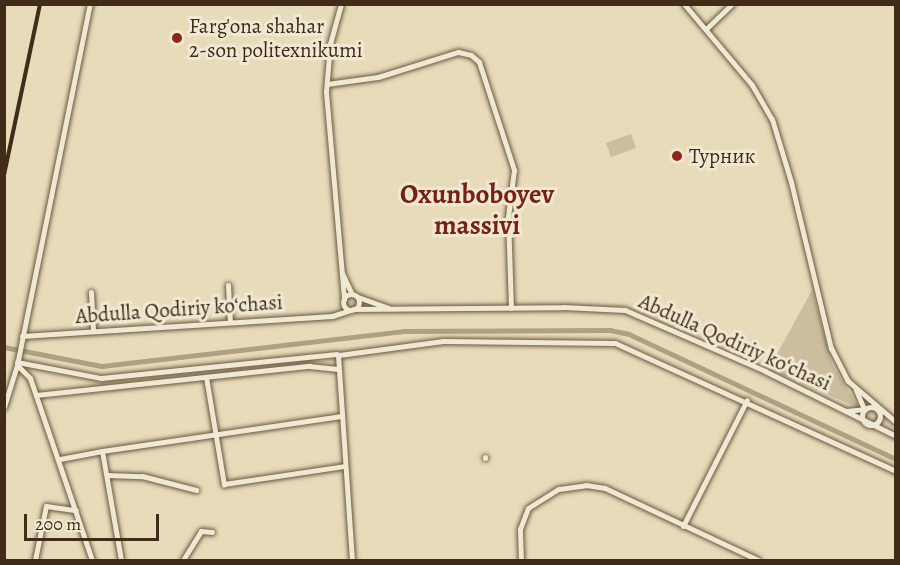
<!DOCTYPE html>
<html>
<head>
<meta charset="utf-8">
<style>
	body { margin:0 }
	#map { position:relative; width:900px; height:565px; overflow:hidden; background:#e7dbba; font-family:Alegreya,serif }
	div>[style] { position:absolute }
	.green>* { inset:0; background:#cbbd9e }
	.canal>* { height:4.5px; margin:-2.25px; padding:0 2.25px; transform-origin:2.25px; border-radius:2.25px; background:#aea083 }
	.roads { filter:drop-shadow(0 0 2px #6a5840) drop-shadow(0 0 2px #6a5840) }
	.minor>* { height:5px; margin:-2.5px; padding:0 2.5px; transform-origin:2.5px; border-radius:2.5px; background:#efe8d2 }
	.minor>.ring { margin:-2.5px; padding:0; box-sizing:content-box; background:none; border:5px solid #efe8d2; border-radius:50% }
	.rail>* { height:4px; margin-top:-2px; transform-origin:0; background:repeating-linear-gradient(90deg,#efe8d2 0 4.5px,#402c18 0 9px); box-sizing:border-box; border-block:2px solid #402c18 }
	.dots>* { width:16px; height:16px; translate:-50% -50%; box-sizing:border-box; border:3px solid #efe8d2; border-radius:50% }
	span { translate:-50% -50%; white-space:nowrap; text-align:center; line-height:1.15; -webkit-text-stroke:6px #efe8d2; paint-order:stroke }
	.poi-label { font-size:21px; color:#402c18 }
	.left { translate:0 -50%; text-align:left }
	.street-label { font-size:21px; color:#402c18 }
	.district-label { font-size:27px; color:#7a1f14; font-weight:700 }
	.frame { position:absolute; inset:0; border:6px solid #402c18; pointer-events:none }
	.scale { position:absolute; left:24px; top:514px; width:135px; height:27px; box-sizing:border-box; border:3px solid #402c18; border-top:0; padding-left:8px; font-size:18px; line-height:21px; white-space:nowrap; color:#402c18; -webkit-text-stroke:4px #efe8d2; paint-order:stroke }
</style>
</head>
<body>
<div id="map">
	<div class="green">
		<i style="clip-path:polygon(631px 134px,636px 148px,611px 157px,606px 143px)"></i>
		<i style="clip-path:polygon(812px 290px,832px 364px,859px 408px,769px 369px)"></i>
	</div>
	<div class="canal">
		<i style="left:4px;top:347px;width:100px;rotate:11deg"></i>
		<i style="left:102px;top:366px;width:303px;rotate:-6.6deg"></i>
		<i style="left:403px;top:331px;width:207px;rotate:-0.3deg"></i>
		<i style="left:610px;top:330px;width:19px;rotate:12deg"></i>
		<i style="left:629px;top:334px;width:295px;rotate:25.1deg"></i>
	</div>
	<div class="roads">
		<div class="minor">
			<i style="left:341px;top:4px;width:41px;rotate:105.4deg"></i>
			<i style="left:330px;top:44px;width:48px;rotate:94.8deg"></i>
			<i style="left:326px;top:92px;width:208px;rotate:85deg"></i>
			<i style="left:684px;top:4px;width:106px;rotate:50deg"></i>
			<i style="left:752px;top:85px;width:39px;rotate:60deg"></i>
			<i style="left:772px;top:119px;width:66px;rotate:73.2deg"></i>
			<i style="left:791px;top:182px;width:171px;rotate:76.5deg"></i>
			<i style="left:831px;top:348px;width:37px;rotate:63deg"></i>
			<i style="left:848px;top:381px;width:63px;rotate:40.5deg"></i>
			<i style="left:706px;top:29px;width:36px;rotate:-44deg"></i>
			<i style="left:327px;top:84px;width:51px;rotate:-7.8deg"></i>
			<i style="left:378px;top:77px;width:84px;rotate:-17.4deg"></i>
			<i style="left:458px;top:52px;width:13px;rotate:13deg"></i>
			<i style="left:471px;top:55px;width:11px;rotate:41deg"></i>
			<i style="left:479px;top:62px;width:114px;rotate:72deg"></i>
			<i style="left:514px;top:170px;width:47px;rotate:97.3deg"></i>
			<i style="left:508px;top:217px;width:91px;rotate:88.1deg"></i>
			<i style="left:342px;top:273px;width:23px;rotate:65deg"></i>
			<i style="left:228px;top:285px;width:37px;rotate:87deg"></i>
			<i style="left:91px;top:292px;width:39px;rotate:87deg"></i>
			<i class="ring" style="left:343px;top:294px;width:11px;height:11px"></i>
			<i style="left:358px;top:297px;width:32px;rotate:20deg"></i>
			<i style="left:353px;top:309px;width:210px;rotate:-0.5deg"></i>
			<i style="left:563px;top:307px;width:62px;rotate:2.8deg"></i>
			<i style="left:625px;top:310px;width:153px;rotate:23.5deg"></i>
			<i style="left:765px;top:371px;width:146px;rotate:26.4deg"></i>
			<i style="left:22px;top:336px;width:311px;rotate:-3.7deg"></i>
			<i style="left:332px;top:316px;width:20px;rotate:-18deg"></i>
			<i style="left:338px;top:355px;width:205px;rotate:86.1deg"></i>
			<i style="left:339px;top:355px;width:105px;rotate:-7.7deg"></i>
			<i style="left:443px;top:341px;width:172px;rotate:0.7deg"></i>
			<i style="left:615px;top:343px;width:309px;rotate:24.5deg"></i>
			<i style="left:17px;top:362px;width:86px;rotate:10.8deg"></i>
			<i style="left:101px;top:378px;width:237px;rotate:-5.8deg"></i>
			<i style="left:17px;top:365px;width:18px;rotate:45deg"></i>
			<i style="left:30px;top:378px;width:192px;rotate:71.2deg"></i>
			<i style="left:206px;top:377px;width:109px;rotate:80.5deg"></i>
			<i style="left:224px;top:484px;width:121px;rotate:-8.5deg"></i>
			<i style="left:36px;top:395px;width:275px;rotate:-6.1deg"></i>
			<i style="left:309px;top:366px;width:29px;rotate:6deg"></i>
			<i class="ring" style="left:862px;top:407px;width:13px;height:13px"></i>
			<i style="left:4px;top:407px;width:44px;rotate:-72.8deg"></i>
			<i style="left:17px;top:365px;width:368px;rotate:-78.6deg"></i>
			<i style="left:846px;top:411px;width:18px;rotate:-6deg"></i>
			<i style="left:864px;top:409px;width:21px;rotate:-113deg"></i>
			<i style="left:102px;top:451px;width:242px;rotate:-8.3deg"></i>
			<i style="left:485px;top:457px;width:1px;rotate:90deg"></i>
			<i style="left:60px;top:459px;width:43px;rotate:-10.8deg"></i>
			<i style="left:102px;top:451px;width:111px;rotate:80.1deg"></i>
			<i style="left:107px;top:475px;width:35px;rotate:2deg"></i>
			<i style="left:142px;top:476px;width:56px;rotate:14.5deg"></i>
			<i style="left:683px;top:526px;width:141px;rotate:-63.1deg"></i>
			<i style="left:35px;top:560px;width:55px;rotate:-78.5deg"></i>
			<i style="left:46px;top:506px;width:30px;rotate:8deg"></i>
			<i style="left:183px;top:560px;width:34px;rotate:-58deg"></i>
			<i style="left:201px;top:531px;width:11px;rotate:5deg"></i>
			<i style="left:521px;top:560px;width:31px;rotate:-92deg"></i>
			<i style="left:520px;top:529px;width:22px;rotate:-69deg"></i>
			<i style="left:528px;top:508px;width:36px;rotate:-32deg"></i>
			<i style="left:559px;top:489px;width:27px;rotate:-8deg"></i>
			<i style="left:586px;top:485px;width:19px;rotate:9deg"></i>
			<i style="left:605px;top:488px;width:169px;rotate:25.2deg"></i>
		</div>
	</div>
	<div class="rail">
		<i style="left:4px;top:175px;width:175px;rotate:-78.1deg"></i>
	</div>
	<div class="dots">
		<i style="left:177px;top:38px;background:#8f2418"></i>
		<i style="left:677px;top:156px;background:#8f2418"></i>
	</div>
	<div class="poi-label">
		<span class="left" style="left:189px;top:38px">Farg'ona shahar<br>2-son politexnikumi</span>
		<span class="left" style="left:689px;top:156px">Турник</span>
	</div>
	<div class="street-label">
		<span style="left:179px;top:309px;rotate:-4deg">Abdulla Qodiriy koʻchasi</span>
		<span style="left:735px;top:342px;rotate:24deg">Abdulla Qodiriy koʻchasi</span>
	</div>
	<div class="district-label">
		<span style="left:477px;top:210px">Oxunboboyev<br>massivi</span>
	</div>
	<div class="frame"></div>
	<div class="scale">200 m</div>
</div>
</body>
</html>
